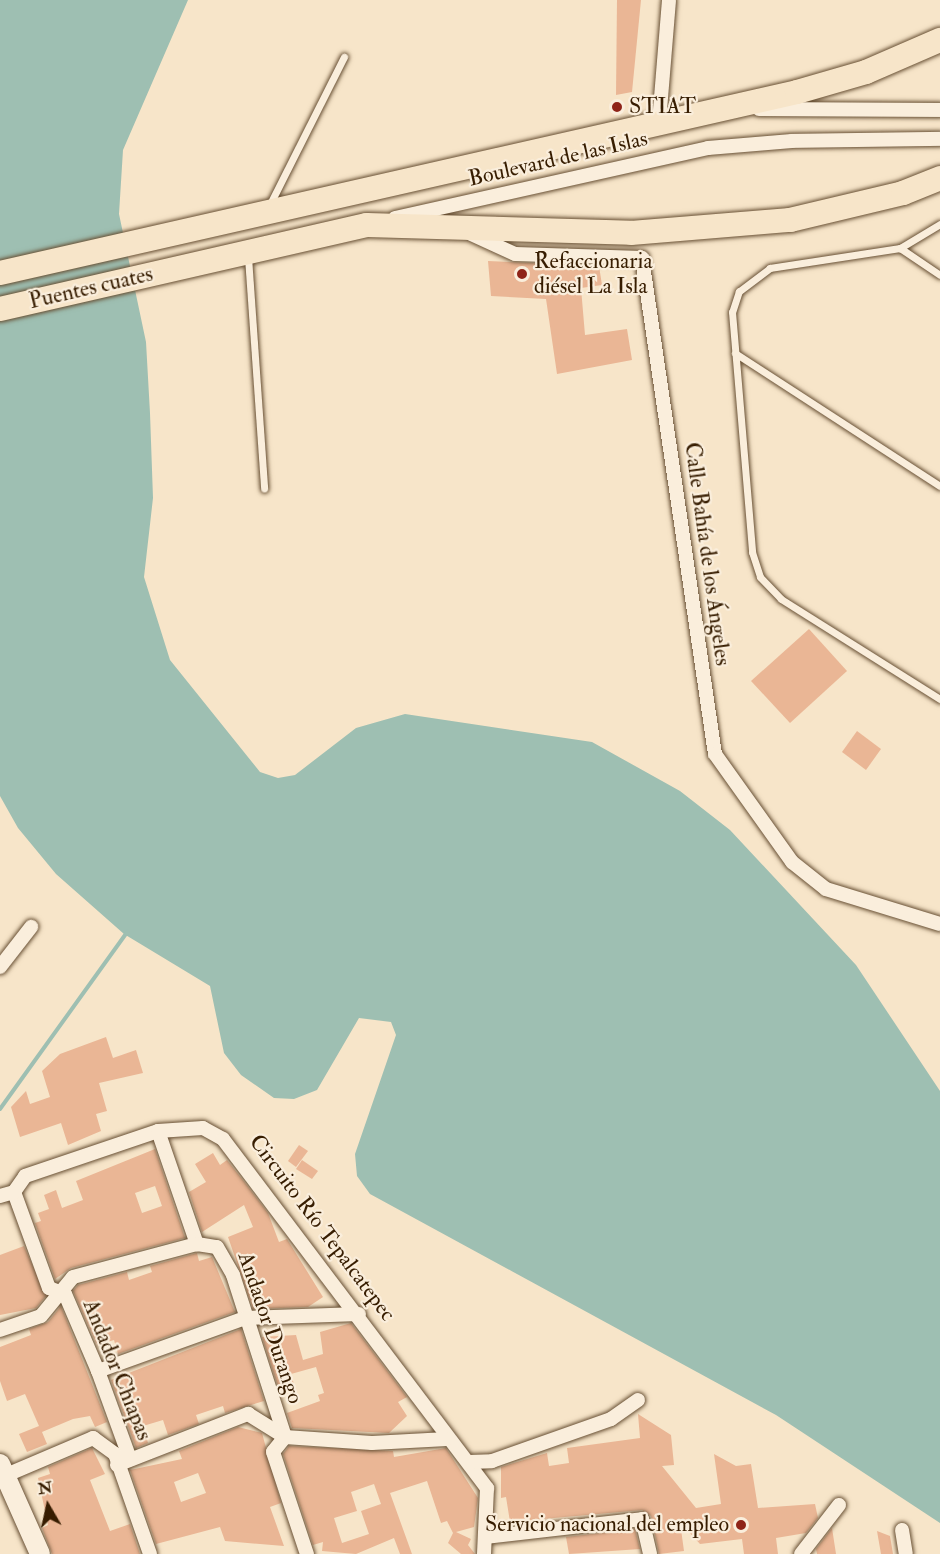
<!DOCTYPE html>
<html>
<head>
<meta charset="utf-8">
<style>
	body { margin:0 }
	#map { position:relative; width:940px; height:1554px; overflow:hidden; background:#f7e5c9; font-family:"IM FELL Double Pica",serif }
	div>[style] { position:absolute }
	.water>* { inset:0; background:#9ebfb2 }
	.stream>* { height:4px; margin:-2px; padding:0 2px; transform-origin:2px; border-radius:2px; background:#9ebfb2 }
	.building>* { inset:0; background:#eab695 }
	.roads { filter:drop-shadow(0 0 2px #674f33) drop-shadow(0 0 2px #674f33) }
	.lane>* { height:7px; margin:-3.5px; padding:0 3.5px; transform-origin:3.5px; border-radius:3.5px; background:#faeedc }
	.street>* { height:14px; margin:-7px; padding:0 7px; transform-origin:7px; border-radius:7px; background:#faeedc }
	.secondary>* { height:20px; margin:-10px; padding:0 10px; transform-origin:10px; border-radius:10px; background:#faeedc }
	.highway>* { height:24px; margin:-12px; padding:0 12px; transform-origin:12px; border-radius:12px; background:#f7e5c9 }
	.dots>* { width:16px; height:16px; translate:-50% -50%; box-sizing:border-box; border:3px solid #faeedc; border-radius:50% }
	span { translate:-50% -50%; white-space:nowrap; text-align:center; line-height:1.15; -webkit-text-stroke:4.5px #faeedc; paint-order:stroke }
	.poi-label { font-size:22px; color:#371d01 }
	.left { translate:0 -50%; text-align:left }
	.right { translate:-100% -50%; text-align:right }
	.street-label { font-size:22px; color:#371d01 }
	.north { position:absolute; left:18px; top:1476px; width:60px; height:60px; -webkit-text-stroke:4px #faeedc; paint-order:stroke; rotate:351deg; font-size:16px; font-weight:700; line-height:24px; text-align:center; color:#371d01 }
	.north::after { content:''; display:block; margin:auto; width:21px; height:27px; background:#371d01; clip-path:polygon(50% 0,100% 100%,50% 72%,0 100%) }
</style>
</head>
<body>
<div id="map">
	<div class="water">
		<i style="clip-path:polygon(0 0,188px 0,123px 150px,119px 214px,146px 342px,150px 413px,153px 498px,144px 577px,170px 660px,260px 772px,278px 778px,295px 775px,356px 728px,405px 714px,592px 742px,680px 791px,730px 830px,856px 965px,940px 1091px,940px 1523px,776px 1415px,370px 1194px,357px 1176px,355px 1154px,396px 1035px,391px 1022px,359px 1018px,317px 1090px,294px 1099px,274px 1098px,241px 1075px,224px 1053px,210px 986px,124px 934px,56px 874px,18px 828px,0 796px)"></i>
	</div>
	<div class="stream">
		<i style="left:0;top:1109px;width:218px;rotate:-54.3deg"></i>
	</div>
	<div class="building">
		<i style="clip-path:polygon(617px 0,641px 0,632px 92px,616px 95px)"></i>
		<i style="clip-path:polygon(488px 261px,599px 266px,602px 285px,581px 288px,585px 335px,627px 329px,632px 360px,557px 374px,546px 299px,491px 296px)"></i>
		<i style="clip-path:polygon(809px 629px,847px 671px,790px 723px,751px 681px)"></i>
		<i style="clip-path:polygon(857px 731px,881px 749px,866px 770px,842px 752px)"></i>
		<i style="clip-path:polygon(106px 1037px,113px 1058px,136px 1050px,143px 1073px,99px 1083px,107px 1111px,96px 1114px,101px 1131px,68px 1145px,61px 1123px,20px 1137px,11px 1107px,26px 1091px,30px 1104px,50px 1097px,42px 1071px,60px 1054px)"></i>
		<i style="clip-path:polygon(299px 1145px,308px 1151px,296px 1167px,288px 1161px)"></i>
		<i style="clip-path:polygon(evenodd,155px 1149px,185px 1238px,71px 1268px,55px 1279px,35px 1223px,41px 1221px,38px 1213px,49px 1209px,44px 1195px,56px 1190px,62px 1208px,83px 1200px,76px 1181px,155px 1149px,155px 1186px,162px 1206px,142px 1213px,135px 1193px,155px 1186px)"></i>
		<i style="clip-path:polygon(213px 1153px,220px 1165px,227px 1160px,246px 1184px,268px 1213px,279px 1242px,287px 1239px,323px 1297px,308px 1307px,253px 1309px,228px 1237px,253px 1227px,244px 1205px,202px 1232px,189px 1192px,206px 1182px,195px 1164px)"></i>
		<i style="clip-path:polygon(302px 1160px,318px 1171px,312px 1179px,296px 1169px)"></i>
		<i style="clip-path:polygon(24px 1246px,46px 1296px,36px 1308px,0 1315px,0 1255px)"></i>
		<i style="clip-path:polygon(197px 1253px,199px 1261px,212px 1257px,235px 1312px,118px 1354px,114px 1340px,97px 1345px,73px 1291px,78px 1285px,127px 1272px,129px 1280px,152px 1272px,150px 1266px)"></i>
		<i style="clip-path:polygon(61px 1306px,107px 1422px,95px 1427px,90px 1416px,73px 1419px,42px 1432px,47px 1444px,27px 1452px,19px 1434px,39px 1426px,25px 1394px,7px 1401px,0 1381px,0 1347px,31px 1335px,29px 1329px,48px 1322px)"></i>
		<i style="clip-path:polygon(351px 1323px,407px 1397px,398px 1402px,407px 1416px,389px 1433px,292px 1428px,287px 1413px,320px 1401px,318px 1395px,324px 1393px,316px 1367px,291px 1374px,296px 1391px,281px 1396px,262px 1337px,296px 1335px,303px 1360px,323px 1354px,320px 1332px)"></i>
		<i style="clip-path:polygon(241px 1329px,264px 1401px,225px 1413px,223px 1406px,196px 1415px,199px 1424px,168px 1435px,163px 1420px,143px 1426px,148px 1443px,136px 1448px,111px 1380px)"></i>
		<i style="clip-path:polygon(638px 1414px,671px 1435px,674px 1465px,662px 1466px,696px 1508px,721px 1504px,714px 1454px,736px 1466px,751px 1464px,758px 1508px,815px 1504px,818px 1518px,806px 1533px,776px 1538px,778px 1554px,744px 1554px,742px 1539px,700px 1544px,680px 1522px,684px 1551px,659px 1554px,651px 1516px,642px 1510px,510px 1522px,506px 1497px,501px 1498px,501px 1467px,547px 1453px,549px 1466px,569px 1463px,567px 1448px,640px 1438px)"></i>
		<i style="clip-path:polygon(evenodd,238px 1427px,262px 1433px,281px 1503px,270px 1507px,284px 1546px,225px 1541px,220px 1527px,156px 1544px,130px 1470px,182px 1459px,179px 1451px,238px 1427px,198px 1473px,206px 1493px,181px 1502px,174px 1482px,198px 1473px)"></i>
		<i style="clip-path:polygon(evenodd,289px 1446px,393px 1451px,394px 1457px,446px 1448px,478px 1498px,474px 1527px,456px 1532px,471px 1539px,468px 1545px,475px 1554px,461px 1554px,448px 1543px,453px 1533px,447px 1521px,441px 1523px,427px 1481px,390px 1493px,412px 1554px,400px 1554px,394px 1538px,356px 1554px,322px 1551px,323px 1542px,313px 1545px,283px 1454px,289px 1446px,374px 1484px,381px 1504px,361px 1511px,369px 1534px,342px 1543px,334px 1518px,357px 1511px,351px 1492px,374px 1484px)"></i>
		<i style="clip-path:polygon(92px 1448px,105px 1474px,90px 1480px,110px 1531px,130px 1524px,140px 1554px,52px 1554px,42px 1528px,48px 1525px,38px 1478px,50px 1474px,48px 1467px)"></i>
		<i style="clip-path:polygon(832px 1528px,836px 1554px,817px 1554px,816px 1549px)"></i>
		<i style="clip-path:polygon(635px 1529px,640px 1549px,569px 1554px,566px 1537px)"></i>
		<i style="clip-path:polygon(877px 1531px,890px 1536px,893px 1554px,881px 1554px)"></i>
	</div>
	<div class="roads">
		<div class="lane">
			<i style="left:269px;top:206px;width:167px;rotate:-63.3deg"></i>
			<i style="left:940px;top:224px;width:47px;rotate:149deg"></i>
			<i style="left:900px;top:248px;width:48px;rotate:34deg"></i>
			<i style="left:900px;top:248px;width:132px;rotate:171.3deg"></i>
			<i style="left:770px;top:268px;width:39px;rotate:143deg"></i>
			<i style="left:739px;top:291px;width:22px;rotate:108deg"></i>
			<i style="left:732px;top:312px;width:241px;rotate:85.2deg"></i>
			<i style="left:752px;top:552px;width:26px;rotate:72deg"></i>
			<i style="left:760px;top:577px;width:30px;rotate:46deg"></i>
			<i style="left:781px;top:599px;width:188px;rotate:32.2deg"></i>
			<i style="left:248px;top:257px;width:232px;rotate:86deg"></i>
			<i style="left:735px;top:353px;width:244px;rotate:33deg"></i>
		</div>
		<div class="street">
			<i style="left:759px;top:109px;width:181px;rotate:0.3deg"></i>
			<i style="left:659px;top:122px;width:122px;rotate:-85.3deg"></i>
			<i style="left:395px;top:218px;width:321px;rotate:-12.6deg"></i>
			<i style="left:708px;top:148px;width:84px;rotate:-4.8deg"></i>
			<i style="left:792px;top:141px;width:148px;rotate:-0.8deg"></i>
			<i style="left:471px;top:234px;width:48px;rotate:24.4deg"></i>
			<i style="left:515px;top:254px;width:127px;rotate:1.8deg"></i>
			<i style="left:642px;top:258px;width:501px;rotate:81.63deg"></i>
			<i style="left:715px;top:754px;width:133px;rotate:54.5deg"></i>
			<i style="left:792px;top:862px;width:43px;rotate:38.5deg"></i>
			<i style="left:826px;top:889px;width:119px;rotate:17.1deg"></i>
			<i style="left:0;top:967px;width:51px;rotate:-52.2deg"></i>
			<i style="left:158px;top:1131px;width:120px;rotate:71deg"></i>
			<i style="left:197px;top:1244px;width:20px;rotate:9deg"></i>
			<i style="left:217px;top:1247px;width:32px;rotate:60deg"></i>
			<i style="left:233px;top:1275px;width:170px;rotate:72.2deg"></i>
			<i style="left:285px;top:1437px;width:19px;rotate:129deg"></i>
			<i style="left:273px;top:1452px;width:108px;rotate:71.6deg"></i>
			<i style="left:14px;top:1192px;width:102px;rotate:70deg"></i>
			<i style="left:49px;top:1288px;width:17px;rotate:21deg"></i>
			<i style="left:65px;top:1294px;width:84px;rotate:66.8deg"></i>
			<i style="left:98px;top:1371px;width:94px;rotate:70deg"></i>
			<i style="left:0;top:1196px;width:15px;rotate:-16deg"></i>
			<i style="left:14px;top:1192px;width:19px;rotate:-55deg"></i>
			<i style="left:25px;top:1176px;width:140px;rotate:-18.7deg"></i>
			<i style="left:158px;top:1131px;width:45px;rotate:-3.8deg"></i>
			<i style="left:203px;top:1128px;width:23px;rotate:29deg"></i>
			<i style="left:223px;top:1139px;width:438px;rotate:52.9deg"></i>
			<i style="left:487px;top:1488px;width:66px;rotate:92.6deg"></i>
			<i style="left:0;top:1330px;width:43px;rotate:-18.9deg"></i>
			<i style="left:41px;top:1316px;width:50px;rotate:-50.6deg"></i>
			<i style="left:73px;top:1277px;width:128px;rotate:-14.9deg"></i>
			<i style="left:98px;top:1371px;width:156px;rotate:-19.8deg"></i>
			<i style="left:245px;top:1318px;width:114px;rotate:-2deg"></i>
			<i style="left:469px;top:1462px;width:23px;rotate:-2deg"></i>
			<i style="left:492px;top:1461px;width:126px;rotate:-19.4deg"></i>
			<i style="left:611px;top:1419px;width:33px;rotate:-35deg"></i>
			<i style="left:117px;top:1465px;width:141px;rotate:-21.3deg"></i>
			<i style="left:248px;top:1414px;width:44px;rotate:31.9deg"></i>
			<i style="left:285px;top:1437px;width:87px;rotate:3.9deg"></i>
			<i style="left:372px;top:1443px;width:75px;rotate:-3.1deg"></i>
			<i style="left:4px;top:1476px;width:97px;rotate:-23.1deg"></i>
			<i style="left:93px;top:1438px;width:27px;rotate:36deg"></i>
			<i style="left:115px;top:1454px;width:106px;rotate:70.7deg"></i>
			<i style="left:902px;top:1530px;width:24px;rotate:81deg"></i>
			<i style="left:485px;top:1537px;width:158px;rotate:-6.5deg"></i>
			<i style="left:642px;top:1519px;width:36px;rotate:77deg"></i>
			<i style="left:801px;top:1554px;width:62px;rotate:-52.2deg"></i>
		</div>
		<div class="secondary">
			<i style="left:0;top:1464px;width:98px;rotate:66deg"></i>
		</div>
		<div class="highway">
			<i style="left:0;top:273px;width:817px;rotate:-12.79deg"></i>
			<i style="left:797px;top:92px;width:72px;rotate:-16.2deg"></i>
			<i style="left:866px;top:72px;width:81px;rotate:-23.4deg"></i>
			<i style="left:0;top:309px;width:376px;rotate:-12.9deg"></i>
			<i style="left:367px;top:225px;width:264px;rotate:1.7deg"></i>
			<i style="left:631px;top:233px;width:160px;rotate:-4.7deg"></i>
			<i style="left:790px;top:220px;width:116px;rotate:-13.4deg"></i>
			<i style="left:903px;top:193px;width:40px;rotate:-22deg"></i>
		</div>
	</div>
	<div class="dots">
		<i style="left:617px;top:107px;background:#8f2418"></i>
		<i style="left:522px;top:274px;background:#8f2418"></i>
		<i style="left:741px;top:1525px;background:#8f2418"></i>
	</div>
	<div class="poi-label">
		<span class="left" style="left:629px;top:107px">STIAT</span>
		<span class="left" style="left:534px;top:274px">Refaccionaria<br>diésel La Isla</span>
		<span class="right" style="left:729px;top:1525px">Servicio nacional del empleo</span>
	</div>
	<div class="street-label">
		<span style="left:558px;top:159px;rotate:-13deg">Boulevard de las Islas</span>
		<span style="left:91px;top:288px;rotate:-13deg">Puentes cuates</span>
		<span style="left:707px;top:554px;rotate:82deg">Calle Bahía de los Ángeles</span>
		<span style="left:322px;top:1228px;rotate:53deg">Circuito Río Tepalcatepec</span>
		<span style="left:270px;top:1328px;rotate:71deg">Andador Durango</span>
		<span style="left:117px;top:1370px;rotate:68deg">Andador Chiapas</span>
	</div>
	<div class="north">N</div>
</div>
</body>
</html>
